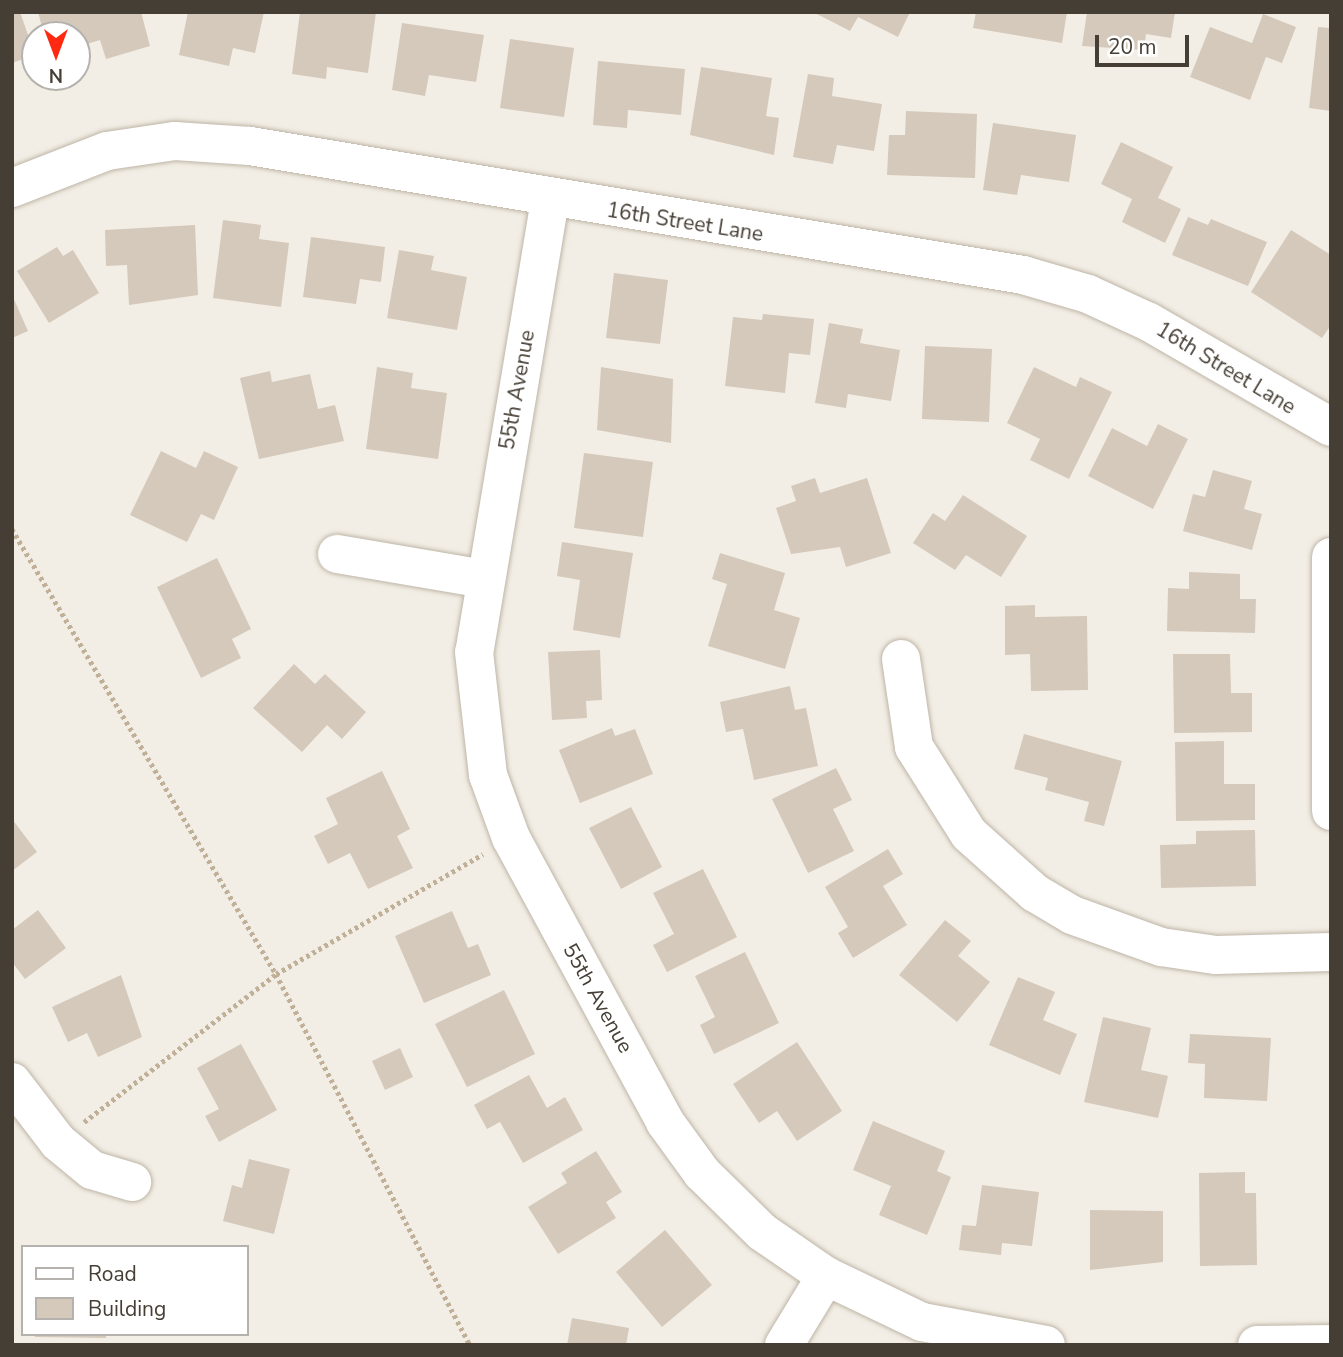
<!DOCTYPE html>
<html>
<head>
<meta charset="utf-8">
<style>
	body { margin:0 }
	#map { position:relative; width:1343px; height:1357px; overflow:hidden; background:#f3eee5; font-family:"Nunito Sans",sans-serif }
	div>[style] { position:absolute }
	.building>* { inset:0; background:#d4c9ba }
	.path>* { height:4.5px; margin-top:-2.25px; transform-origin:0; background:repeating-linear-gradient(90deg,#c0b098 0 3.5px,transparent 0 7px) }
	.roads { filter:drop-shadow(0 0 2px #beb5a7) drop-shadow(0 0 2px #beb5a7) }
	.minor>* { height:38px; margin:-19px; padding:0 19px; transform-origin:19px; border-radius:19px; background:#fff }
	span { translate:-50% -50%; white-space:nowrap; text-align:center; line-height:1.15; -webkit-text-stroke:7px #fff; paint-order:stroke }
	.street-label { font-size:21px; color:#453e34 }
	.frame { position:absolute; inset:0; border:14px solid #453e34; pointer-events:none }
	.legend { position:absolute; left:21px; top:1245px; width:228px; height:91px; box-sizing:border-box; background:#fff; border:2px solid #b5b2ae; margin:0; padding:9px 12px; list-style:none; font-size:21px; color:#453e34 }
	.legend li { display:flex; align-items:center; gap:14px; height:35px }
	.legend b { width:35px; border:2px solid #b5b2ae }
	.north { position:absolute; left:21px; top:21px; width:70px; height:70px; box-sizing:border-box; background:#fff; border:2px solid #b5b2ae; border-radius:50%; rotate:180deg; font-size:19px; font-weight:700; line-height:28px; text-align:center; color:#453e34 }
	.north::after { content:''; display:block; margin:auto; width:24px; height:32px; background:#fe2910; clip-path:polygon(50% 0,100% 100%,50% 72%,0 100%) }
	.scale { position:absolute; left:1095px; top:35px; width:94px; height:32px; box-sizing:border-box; border:4px solid #453e34; border-top:0; padding-left:9px; font-size:21px; line-height:24px; white-space:nowrap; color:#453e34; -webkit-text-stroke:5px #fff; paint-order:stroke }
</style>
</head>
<body>
<div id="map">
	<div class="building">
		<i style="clip-path:polygon(12px 12px,20px 12px,35px 55px,12px 63px)"></i>
		<i style="clip-path:polygon(38px 12px,141px 12px,150px 46px,106px 59px,100px 40px,77px 47px,77px 35px,44px 35px)"></i>
		<i style="clip-path:polygon(188px 12px,264px 12px,255px 53px,233px 48px,229px 66px,179px 55px)"></i>
		<i style="clip-path:polygon(300px 12px,376px 12px,368px 73px,327px 67px,326px 79px,292px 74px)"></i>
		<i style="clip-path:polygon(813px 12px,910px 12px,898px 37px,858px 17px,850px 31px)"></i>
		<i style="clip-path:polygon(976px 12px,1067px 12px,1062px 43px,973px 28px)"></i>
		<i style="clip-path:polygon(1087px 12px,1175px 12px,1171px 38px,1146px 34px,1144px 50px,1082px 46px)"></i>
		<i style="clip-path:polygon(1263px 14px,1296px 27px,1282px 63px,1266px 57px,1250px 100px,1190px 77px,1210px 27px,1252px 43px)"></i>
		<i style="clip-path:polygon(402px 23px,484px 35px,476px 82px,429px 75px,425px 96px,392px 90px)"></i>
		<i style="clip-path:polygon(1318px 27px,1331px 28px,1331px 111px,1309px 108px)"></i>
		<i style="clip-path:polygon(510px 39px,574px 48px,564px 117px,500px 108px)"></i>
		<i style="clip-path:polygon(598px 61px,685px 69px,681px 115px,628px 110px,627px 128px,593px 125px)"></i>
		<i style="clip-path:polygon(701px 67px,772px 78px,766px 116px,779px 118px,774px 155px,690px 135px)"></i>
		<i style="clip-path:polygon(808px 74px,834px 78px,832px 96px,882px 104px,874px 151px,837px 145px,833px 164px,793px 157px)"></i>
		<i style="clip-path:polygon(906px 111px,977px 114px,975px 178px,887px 175px,889px 135px,905px 135px)"></i>
		<i style="clip-path:polygon(993px 123px,1076px 135px,1069px 182px,1021px 175px,1017px 195px,983px 190px)"></i>
		<i style="clip-path:polygon(1121px 142px,1173px 167px,1158px 198px,1181px 209px,1165px 243px,1122px 222px,1132px 199px,1101px 184px)"></i>
		<i style="clip-path:polygon(1188px 217px,1208px 225px,1211px 219px,1267px 242px,1248px 286px,1172px 255px)"></i>
		<i style="clip-path:polygon(223px 220px,261px 225px,259px 239px,289px 243px,281px 307px,213px 298px)"></i>
		<i style="clip-path:polygon(195px 225px,198px 295px,129px 305px,127px 265px,106px 266px,105px 230px)"></i>
		<i style="clip-path:polygon(1291px 230px,1331px 255px,1331px 325px,1322px 338px,1251px 292px)"></i>
		<i style="clip-path:polygon(311px 237px,385px 247px,381px 282px,360px 279px,356px 304px,303px 297px)"></i>
		<i style="clip-path:polygon(57px 247px,63px 256px,73px 250px,99px 293px,49px 323px,17px 271px)"></i>
		<i style="clip-path:polygon(399px 250px,434px 256px,431px 270px,467px 277px,457px 330px,387px 318px)"></i>
		<i style="clip-path:polygon(614px 273px,668px 280px,660px 344px,606px 338px)"></i>
		<i style="clip-path:polygon(12px 295px,28px 331px,12px 338px)"></i>
		<i style="clip-path:polygon(763px 314px,814px 319px,810px 355px,789px 353px,785px 393px,725px 386px,733px 317px,762px 320px)"></i>
		<i style="clip-path:polygon(829px 323px,863px 329px,860px 343px,900px 350px,891px 401px,848px 394px,846px 408px,815px 403px)"></i>
		<i style="clip-path:polygon(925px 346px,992px 349px,989px 422px,922px 419px)"></i>
		<i style="clip-path:polygon(377px 367px,413px 373px,411px 388px,447px 393px,438px 459px,366px 449px)"></i>
		<i style="clip-path:polygon(601px 367px,673px 379px,671px 443px,597px 430px)"></i>
		<i style="clip-path:polygon(1034px 367px,1076px 387px,1080px 377px,1112px 392px,1069px 479px,1030px 460px,1040px 439px,1007px 423px)"></i>
		<i style="clip-path:polygon(270px 371px,272px 382px,310px 374px,318px 409px,335px 405px,344px 441px,259px 459px,240px 378px)"></i>
		<i style="clip-path:polygon(1158px 424px,1188px 439px,1153px 509px,1088px 476px,1112px 428px,1147px 446px)"></i>
		<i style="clip-path:polygon(161px 451px,196px 468px,204px 451px,238px 467px,214px 520px,201px 514px,187px 542px,130px 515px)"></i>
		<i style="clip-path:polygon(584px 453px,653px 462px,643px 537px,574px 528px)"></i>
		<i style="clip-path:polygon(1213px 470px,1252px 481px,1244px 509px,1262px 514px,1252px 550px,1183px 531px,1193px 494px,1205px 497px)"></i>
		<i style="clip-path:polygon(815px 478px,820px 493px,867px 478px,891px 553px,846px 567px,840px 547px,791px 554px,776px 508px,796px 501px,791px 486px)"></i>
		<i style="clip-path:polygon(963px 495px,1027px 536px,1001px 577px,966px 555px,955px 570px,913px 543px,933px 513px,945px 521px)"></i>
		<i style="clip-path:polygon(562px 542px,633px 553px,620px 638px,573px 630px,580px 580px,557px 576px)"></i>
		<i style="clip-path:polygon(720px 553px,785px 573px,774px 610px,800px 618px,785px 669px,708px 646px,727px 584px,712px 579px)"></i>
		<i style="clip-path:polygon(217px 558px,251px 629px,232px 639px,241px 658px,201px 678px,157px 587px)"></i>
		<i style="clip-path:polygon(1189px 572px,1240px 574px,1240px 599px,1256px 599px,1255px 633px,1167px 631px,1168px 588px,1189px 589px)"></i>
		<i style="clip-path:polygon(1035px 605px,1035px 617px,1087px 616px,1088px 690px,1031px 691px,1030px 654px,1005px 655px,1005px 606px)"></i>
		<i style="clip-path:polygon(600px 650px,602px 700px,586px 701px,587px 718px,552px 720px,548px 652px)"></i>
		<i style="clip-path:polygon(1173px 654px,1230px 654px,1231px 693px,1252px 693px,1252px 732px,1174px 733px)"></i>
		<i style="clip-path:polygon(294px 664px,315px 684px,325px 674px,366px 712px,342px 739px,327px 725px,302px 752px,253px 708px)"></i>
		<i style="clip-path:polygon(790px 686px,795px 710px,806px 708px,818px 766px,754px 780px,743px 729px,726px 732px,720px 702px)"></i>
		<i style="clip-path:polygon(612px 728px,615px 736px,635px 729px,653px 774px,580px 803px,559px 750px)"></i>
		<i style="clip-path:polygon(1024px 734px,1122px 761px,1104px 826px,1084px 821px,1089px 802px,1045px 790px,1048px 778px,1014px 769px)"></i>
		<i style="clip-path:polygon(1224px 741px,1224px 784px,1255px 784px,1255px 820px,1176px 821px,1175px 742px)"></i>
		<i style="clip-path:polygon(836px 768px,852px 800px,833px 809px,854px 851px,808px 873px,772px 799px)"></i>
		<i style="clip-path:polygon(382px 771px,410px 829px,397px 836px,413px 868px,368px 889px,350px 853px,328px 864px,314px 836px,338px 824px,326px 798px)"></i>
		<i style="clip-path:polygon(631px 807px,662px 867px,621px 889px,589px 828px)"></i>
		<i style="clip-path:polygon(12px 819px,37px 852px,12px 871px)"></i>
		<i style="clip-path:polygon(1255px 830px,1256px 886px,1161px 888px,1160px 845px,1196px 844px,1196px 831px)"></i>
		<i style="clip-path:polygon(888px 849px,903px 874px,883px 886px,907px 925px,853px 958px,838px 933px,848px 927px,825px 887px)"></i>
		<i style="clip-path:polygon(703px 869px,737px 937px,667px 972px,653px 945px,674px 934px,653px 893px)"></i>
		<i style="clip-path:polygon(38px 910px,66px 948px,25px 979px,12px 962px,12px 930px)"></i>
		<i style="clip-path:polygon(452px 911px,468px 948px,478px 944px,491px 975px,424px 1003px,395px 936px)"></i>
		<i style="clip-path:polygon(945px 920px,971px 941px,958px 956px,990px 982px,957px 1022px,899px 975px)"></i>
		<i style="clip-path:polygon(745px 952px,779px 1023px,714px 1054px,700px 1025px,715px 1017px,695px 976px)"></i>
		<i style="clip-path:polygon(121px 975px,142px 1037px,98px 1057px,87px 1033px,68px 1042px,52px 1007px)"></i>
		<i style="clip-path:polygon(1018px 977px,1055px 992px,1043px 1020px,1077px 1034px,1060px 1075px,989px 1045px)"></i>
		<i style="clip-path:polygon(504px 990px,535px 1054px,467px 1087px,435px 1024px)"></i>
		<i style="clip-path:polygon(1103px 1017px,1151px 1028px,1141px 1070px,1168px 1076px,1158px 1118px,1084px 1102px)"></i>
		<i style="clip-path:polygon(1190px 1034px,1271px 1038px,1267px 1101px,1204px 1098px,1205px 1064px,1188px 1063px)"></i>
		<i style="clip-path:polygon(797px 1042px,842px 1111px,797px 1141px,777px 1111px,759px 1123px,733px 1084px)"></i>
		<i style="clip-path:polygon(241px 1044px,277px 1110px,219px 1142px,205px 1116px,219px 1109px,197px 1068px)"></i>
		<i style="clip-path:polygon(400px 1048px,413px 1077px,385px 1090px,372px 1061px)"></i>
		<i style="clip-path:polygon(529px 1075px,547px 1108px,565px 1097px,583px 1130px,523px 1163px,500px 1122px,487px 1129px,474px 1105px)"></i>
		<i style="clip-path:polygon(873px 1121px,945px 1151px,937px 1171px,951px 1177px,927px 1235px,879px 1215px,891px 1186px,853px 1170px)"></i>
		<i style="clip-path:polygon(596px 1151px,622px 1192px,606px 1202px,616px 1218px,558px 1254px,528px 1207px,567px 1183px,561px 1173px)"></i>
		<i style="clip-path:polygon(249px 1159px,290px 1169px,274px 1234px,223px 1221px,232px 1185px,242px 1188px)"></i>
		<i style="clip-path:polygon(1245px 1172px,1245px 1193px,1256px 1193px,1257px 1265px,1200px 1266px,1199px 1173px)"></i>
		<i style="clip-path:polygon(982px 1185px,1039px 1192px,1032px 1246px,1002px 1243px,1001px 1255px,959px 1250px,962px 1225px,976px 1226px)"></i>
		<i style="clip-path:polygon(1090px 1210px,1163px 1211px,1163px 1262px,1090px 1270px)"></i>
		<i style="clip-path:polygon(665px 1230px,712px 1285px,662px 1327px,616px 1272px)"></i>
		<i style="clip-path:polygon(572px 1318px,629px 1328px,626px 1345px,567px 1345px)"></i>
		<i style="clip-path:polygon(35px 1334px,106px 1334px,106px 1338px,35px 1337px)"></i>
	</div>
	<div class="path">
		<i style="left:12px;top:529px;width:517px;rotate:59.32deg"></i>
		<i style="left:276px;top:974px;width:419px;rotate:62.4deg"></i>
		<i style="left:84px;top:1122px;width:242px;rotate:-37.6deg"></i>
		<i style="left:276px;top:974px;width:239px;rotate:-30.1deg"></i>
	</div>
	<div class="roads">
		<div class="minor">
			<i style="left:12px;top:188px;width:102px;rotate:-21.3deg"></i>
			<i style="left:107px;top:151px;width:69px;rotate:-8.4deg"></i>
			<i style="left:175px;top:141px;width:75px;rotate:3.8deg"></i>
			<i style="left:250px;top:146px;width:784px;rotate:9.47deg"></i>
			<i style="left:1023px;top:275px;width:68px;rotate:16.3deg"></i>
			<i style="left:1088px;top:294px;width:67px;rotate:24.7deg"></i>
			<i style="left:1149px;top:322px;width:210px;rotate:30deg"></i>
			<i style="left:550px;top:200px;width:458px;rotate:99.5deg"></i>
			<i style="left:474px;top:652px;width:124px;rotate:83.5deg"></i>
			<i style="left:488px;top:775px;width:67px;rotate:69.9deg"></i>
			<i style="left:511px;top:838px;width:323px;rotate:61.5deg"></i>
			<i style="left:665px;top:1122px;width:63px;rotate:54deg"></i>
			<i style="left:702px;top:1173px;width:84px;rotate:44.5deg"></i>
			<i style="left:762px;top:1232px;width:78px;rotate:34.5deg"></i>
			<i style="left:826px;top:1276px;width:106px;rotate:25.6deg"></i>
			<i style="left:922px;top:1322px;width:126px;rotate:10.5deg"></i>
			<i style="left:337px;top:554px;width:150px;rotate:9.6deg"></i>
			<i style="left:1331px;top:557px;width:254px;rotate:90deg"></i>
			<i style="left:901px;top:659px;width:89px;rotate:81.6deg"></i>
			<i style="left:914px;top:747px;width:103px;rotate:57.7deg"></i>
			<i style="left:969px;top:834px;width:89px;rotate:41.8deg"></i>
			<i style="left:1035px;top:893px;width:43px;rotate:30.7deg"></i>
			<i style="left:1072px;top:915px;width:95px;rotate:19.8deg"></i>
			<i style="left:1161px;top:947px;width:56px;rotate:8.3deg"></i>
			<i style="left:1216px;top:955px;width:115px;rotate:-1.5deg"></i>
			<i style="left:12px;top:1082px;width:76px;rotate:52.5deg"></i>
			<i style="left:58px;top:1142px;width:44px;rotate:39.5deg"></i>
			<i style="left:92px;top:1170px;width:42px;rotate:16.7deg"></i>
			<i style="left:784px;top:1345px;width:81px;rotate:-58.7deg"></i>
			<i style="left:1257px;top:1345px;width:74px;rotate:-0.8deg"></i>
		</div>
	</div>
	<div class="street-label">
		<span style="left:685px;top:222px;rotate:9deg">16th Street Lane</span>
		<span style="left:1226px;top:368px;rotate:31deg">16th Street Lane</span>
		<span style="left:517px;top:390px;rotate:-80deg">55th Avenue</span>
		<span style="left:598px;top:998px;rotate:61deg">55th Avenue</span>
	</div>
	<div class="frame"></div>
	<ul class="legend">
	<li><b style="height:9px;background:#fff"></b>Road</li>
	<li><b style="height:19px;background:#d4c9ba"></b>Building</li>
	</ul>
	<div class="north">N</div>
	<div class="scale">20 m</div>
</div>
</body>
</html>
